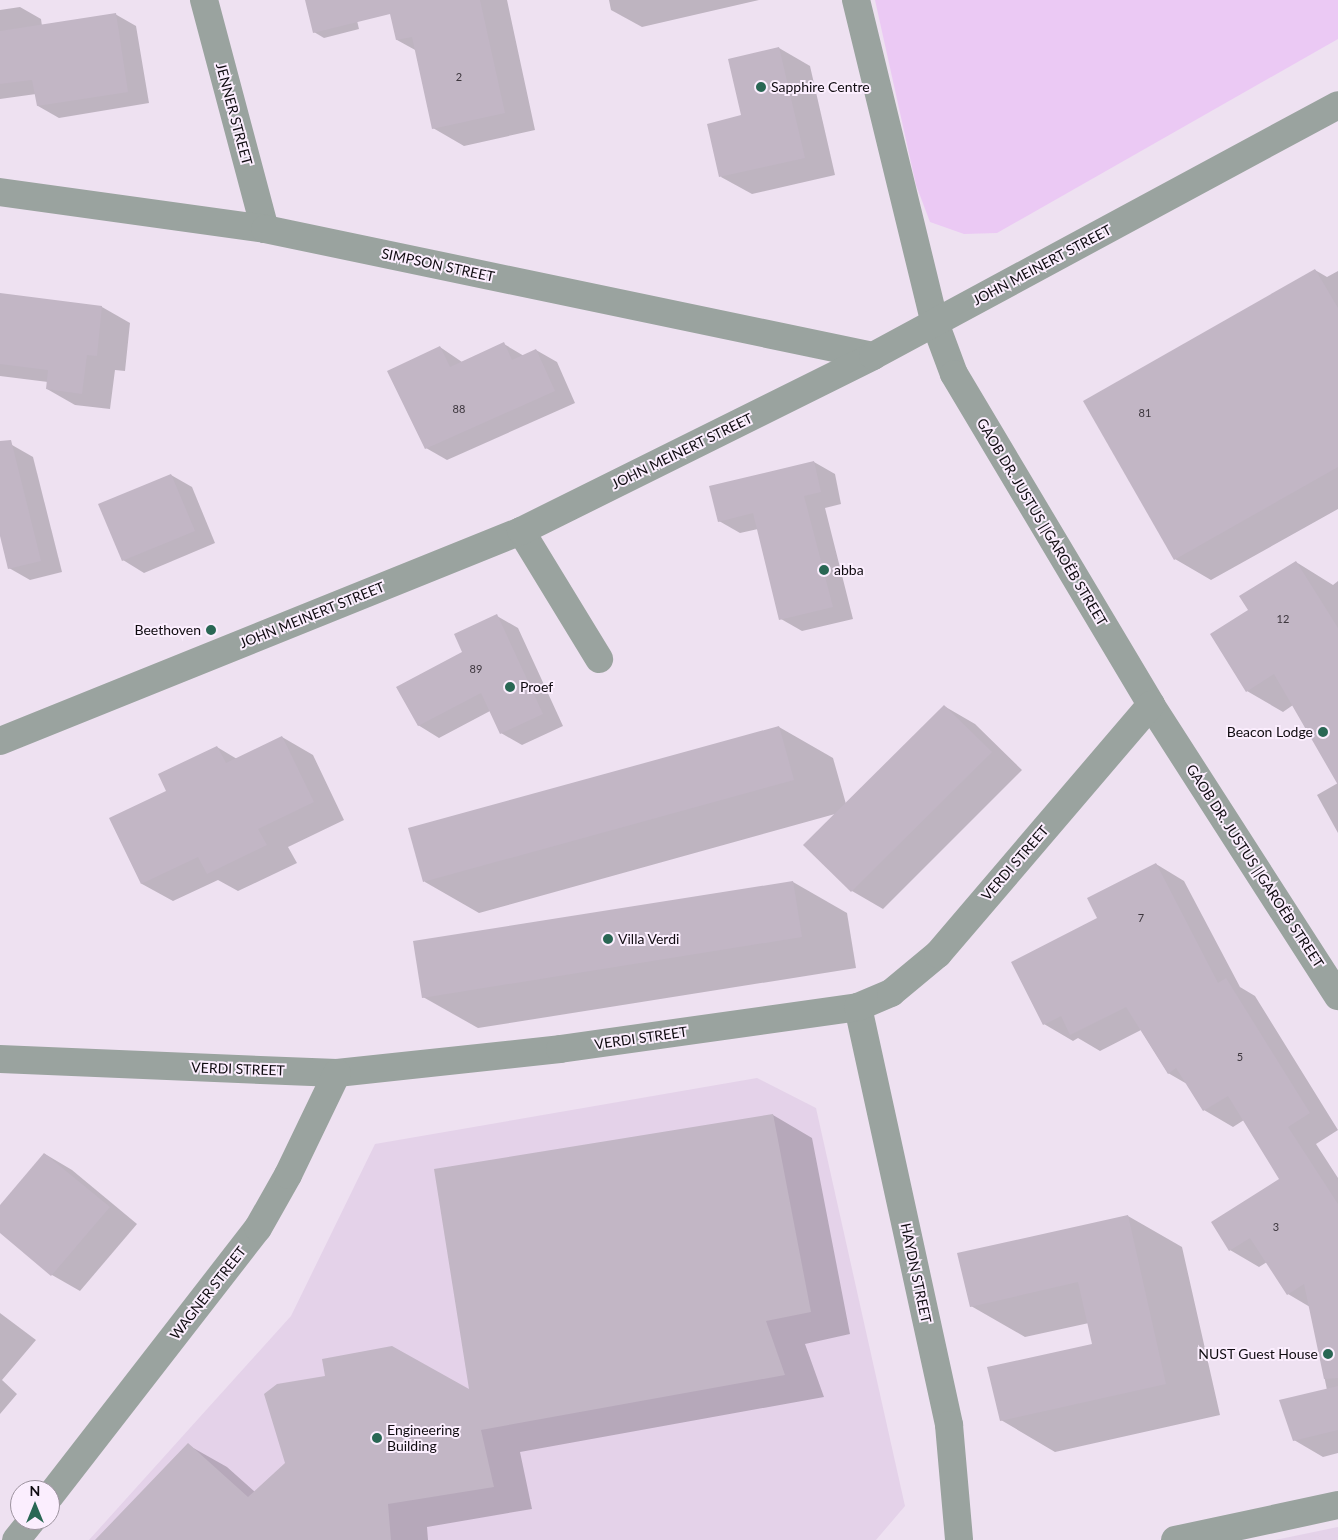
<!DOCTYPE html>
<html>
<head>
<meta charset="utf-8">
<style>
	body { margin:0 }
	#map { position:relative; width:1338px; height:1540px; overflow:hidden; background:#eee1f1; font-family:Lato,sans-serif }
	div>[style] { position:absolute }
	.built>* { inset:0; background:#e4d2e9 }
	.green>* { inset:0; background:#ebc9f4 }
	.shadow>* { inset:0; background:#0003 }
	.building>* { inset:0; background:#c2b6c5 }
	.minor>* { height:28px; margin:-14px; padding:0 14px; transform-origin:14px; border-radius:14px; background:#9aa39f }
	.dots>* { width:14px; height:14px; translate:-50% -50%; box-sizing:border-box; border:2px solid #fbeefe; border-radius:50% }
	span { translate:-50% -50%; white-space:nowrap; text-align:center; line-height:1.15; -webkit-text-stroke:4px #fbeefe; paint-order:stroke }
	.number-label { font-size:11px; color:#3c363d }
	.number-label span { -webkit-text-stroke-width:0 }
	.poi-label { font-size:14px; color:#0f0b10 }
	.left { translate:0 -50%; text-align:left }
	.right { translate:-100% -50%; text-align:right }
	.street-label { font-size:14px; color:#0f0b10 }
	.north { position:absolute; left:10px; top:1480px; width:50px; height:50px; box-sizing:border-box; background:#fbeefe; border:1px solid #9d939f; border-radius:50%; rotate:0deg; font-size:14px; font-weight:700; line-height:20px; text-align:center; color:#0f0b10 }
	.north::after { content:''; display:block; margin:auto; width:18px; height:22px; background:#296754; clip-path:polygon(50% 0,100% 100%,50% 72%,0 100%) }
</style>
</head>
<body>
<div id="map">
	<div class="built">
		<i style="clip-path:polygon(757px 1078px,816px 1108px,905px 1506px,876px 1540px,89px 1540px,291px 1316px,375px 1144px)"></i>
		<i style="clip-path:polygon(1338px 1527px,1338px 1540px,1275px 1540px)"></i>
	</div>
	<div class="green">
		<i style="clip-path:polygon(875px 0,1338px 0,1338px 39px,997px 233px,964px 234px,930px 222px,916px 185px)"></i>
	</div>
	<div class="shadow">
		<i style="clip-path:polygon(306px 0,352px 0,359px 29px,324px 38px,314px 32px)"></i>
		<i style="clip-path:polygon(388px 0,507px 0,535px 130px,464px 146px,433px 128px,417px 51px,397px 40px)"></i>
		<i style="clip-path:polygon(609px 0,759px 0,642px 27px,611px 10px)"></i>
		<i style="clip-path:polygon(20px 7px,41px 19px,42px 26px,115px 14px,136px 26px,149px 103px,59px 118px,38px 106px,36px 94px,0 99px,0 10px)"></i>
		<i style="clip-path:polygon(779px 48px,810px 66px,835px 175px,752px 194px,721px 177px,742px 116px)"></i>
		<i style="clip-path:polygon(1315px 270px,1327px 277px,1338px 271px,1338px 509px,1211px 580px,1175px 559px)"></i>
		<i style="clip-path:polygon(0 295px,102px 307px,130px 323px,125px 371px,115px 370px,110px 409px,75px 405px,47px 389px,48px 382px,0 376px)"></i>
		<i style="clip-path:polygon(504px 344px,524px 356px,536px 350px,557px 362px,575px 403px,447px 460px,426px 448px,440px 347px,462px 362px)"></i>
		<i style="clip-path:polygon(12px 445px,33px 457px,62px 572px,30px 580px,9px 568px,0 531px,0 448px)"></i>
		<i style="clip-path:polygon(814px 462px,835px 474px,841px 504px,825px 508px,853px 619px,802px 631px,781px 619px,758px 529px,740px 533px,719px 521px)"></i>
		<i style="clip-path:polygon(171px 475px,192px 487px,215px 543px,144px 573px,123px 560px)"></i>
		<i style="clip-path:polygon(1296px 562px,1333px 585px,1338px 581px,1338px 782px,1293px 705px,1283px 712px,1247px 691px,1250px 610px)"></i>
		<i style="clip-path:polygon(497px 616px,518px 628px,563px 726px,522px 745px,501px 733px,490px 711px,439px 738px,418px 725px,464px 653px)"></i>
		<i style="clip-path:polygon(944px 706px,975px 724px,1022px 770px,883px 909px,852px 891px,805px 845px,835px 814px,479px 913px,425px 882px,410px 829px,779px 727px,833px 758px,846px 804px)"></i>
		<i style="clip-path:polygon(282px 737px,313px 755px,344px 820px,288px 847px,297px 863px,238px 891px,218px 880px,173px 901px,142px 884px,111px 818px,168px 792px,217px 747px,237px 759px)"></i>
		<i style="clip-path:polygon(1338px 783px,1338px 833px,1317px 795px)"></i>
		<i style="clip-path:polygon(1156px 864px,1184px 881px,1240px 987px,1255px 996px,1338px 1130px,1316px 1144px,1338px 1178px,1338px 1453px,1323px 1457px,1294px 1440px,1327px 1390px,1310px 1307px,1288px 1294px,1267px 1262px,1259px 1267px,1230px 1250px,1281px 1179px,1244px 1120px,1233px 1127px,1204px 1110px,1187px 1084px,1168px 1073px,1141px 1030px,1100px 1051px,1078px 1038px,1073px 1041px,1044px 1024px,1099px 918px)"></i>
		<i style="clip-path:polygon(793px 882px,847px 913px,856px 968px,478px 1028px,423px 997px)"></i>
		<i style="clip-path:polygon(773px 1115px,812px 1138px,850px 1334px,805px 1344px,824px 1397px,520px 1452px,532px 1509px,427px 1527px,428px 1540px,121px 1540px,188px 1445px,227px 1467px,255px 1492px,471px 1391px)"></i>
		<i style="clip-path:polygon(45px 1154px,72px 1170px,137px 1224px,80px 1291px,52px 1275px,0 1232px,0 1207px)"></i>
		<i style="clip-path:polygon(1128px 1216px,1182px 1247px,1220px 1415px,1055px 1452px,1001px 1420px,1094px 1345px,1089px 1323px,1025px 1337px,971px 1306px)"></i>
		<i style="clip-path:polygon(0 1313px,36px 1340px,2px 1380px,17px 1394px,0 1414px)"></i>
	</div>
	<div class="building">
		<i style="clip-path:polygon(305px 0,480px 0,505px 113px,432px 129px,412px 37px,396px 40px,390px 14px,313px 33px)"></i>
		<i style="clip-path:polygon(116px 13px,128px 92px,37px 106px,32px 80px,0 84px,0 31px)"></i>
		<i style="clip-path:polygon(779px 47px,805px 158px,719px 177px,707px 124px,741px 115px,728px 59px)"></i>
		<i style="clip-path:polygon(1315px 269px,1338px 308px,1338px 467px,1174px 560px,1083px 401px)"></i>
		<i style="clip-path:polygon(0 293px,102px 306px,97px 356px,87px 355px,82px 394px,46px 389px,48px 370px,0 364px)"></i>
		<i style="clip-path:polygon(504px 342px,512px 360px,536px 349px,555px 391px,425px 449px,387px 371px,440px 346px,450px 367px)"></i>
		<i style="clip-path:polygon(11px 440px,41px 561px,8px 569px,0 536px,0 441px)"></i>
		<i style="clip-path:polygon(814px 461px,821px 492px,804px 496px,833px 607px,779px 620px,753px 513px,718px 522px,709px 486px)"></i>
		<i style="clip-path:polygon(171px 474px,195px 531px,122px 561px,98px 504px)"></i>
		<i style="clip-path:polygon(1296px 561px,1338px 628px,1338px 785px,1274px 674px,1246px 692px,1210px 634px,1248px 610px,1239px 596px)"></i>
		<i style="clip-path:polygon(497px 614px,543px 714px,500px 734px,481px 693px,418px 726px,396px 687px,462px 652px,454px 634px)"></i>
		<i style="clip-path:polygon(944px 705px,992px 752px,851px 892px,803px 845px)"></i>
		<i style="clip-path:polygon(779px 726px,794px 780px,423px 882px,408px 828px)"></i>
		<i style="clip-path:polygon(282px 736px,314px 802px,258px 829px,267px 845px,207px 874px,198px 857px,141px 884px,109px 818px,166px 791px,158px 774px,217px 746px,226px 763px)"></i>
		<i style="clip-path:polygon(1156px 863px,1218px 983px,1226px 978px,1310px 1113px,1288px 1127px,1338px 1204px,1338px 1378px,1324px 1379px,1304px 1284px,1287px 1295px,1250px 1238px,1229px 1251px,1211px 1222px,1279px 1179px,1228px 1096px,1203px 1111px,1176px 1068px,1168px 1074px,1126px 1007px,1070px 1035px,1061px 1016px,1043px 1025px,1011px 962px,1097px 918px,1087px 898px)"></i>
		<i style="clip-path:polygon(793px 881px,802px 937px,422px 998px,413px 941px)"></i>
		<i style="clip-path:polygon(773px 1114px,811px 1312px,766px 1321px,785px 1375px,481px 1430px,494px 1487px,388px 1504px,391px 1540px,95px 1540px,188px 1443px,248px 1497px,285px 1463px,264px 1394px,277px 1384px,325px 1376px,322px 1359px,392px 1346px,469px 1389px,434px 1169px)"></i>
		<i style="clip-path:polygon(44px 1153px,110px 1207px,51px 1276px,0 1233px,0 1205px)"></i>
		<i style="clip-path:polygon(1128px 1215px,1166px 1384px,1000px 1421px,987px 1367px,1092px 1344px,1078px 1282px,970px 1307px,957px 1253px)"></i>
		<i style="clip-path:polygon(1338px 1386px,1338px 1430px,1293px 1441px,1279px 1400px)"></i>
	</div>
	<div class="minor">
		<i style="left:204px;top:0;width:237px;rotate:75.1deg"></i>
		<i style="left:856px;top:0;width:333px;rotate:76.3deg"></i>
		<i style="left:935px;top:323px;width:54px;rotate:69.6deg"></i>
		<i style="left:954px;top:374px;width:385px;rotate:59.2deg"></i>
		<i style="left:1151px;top:705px;width:346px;rotate:57.3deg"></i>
		<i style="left:0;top:192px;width:268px;rotate:7.9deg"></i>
		<i style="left:265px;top:229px;width:621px;rotate:11.8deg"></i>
		<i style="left:521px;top:531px;width:150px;rotate:58.6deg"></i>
		<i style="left:0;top:741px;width:562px;rotate:-21.95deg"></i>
		<i style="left:521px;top:531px;width:393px;rotate:-26.4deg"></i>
		<i style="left:873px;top:356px;width:528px;rotate:-28.36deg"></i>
		<i style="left:858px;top:1007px;width:428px;rotate:77.7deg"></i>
		<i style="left:949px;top:1425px;width:115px;rotate:85deg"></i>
		<i style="left:0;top:1059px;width:337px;rotate:2.4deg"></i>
		<i style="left:337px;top:1073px;width:224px;rotate:-6.1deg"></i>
		<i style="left:560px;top:1049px;width:301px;rotate:-8deg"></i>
		<i style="left:858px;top:1007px;width:36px;rotate:-23deg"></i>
		<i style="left:891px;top:993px;width:61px;rotate:-39.7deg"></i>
		<i style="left:938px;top:954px;width:328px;rotate:-49.5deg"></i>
		<i style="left:50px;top:1496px;width:339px;rotate:-52.2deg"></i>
		<i style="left:258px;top:1228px;width:61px;rotate:-60.5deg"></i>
		<i style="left:288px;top:1175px;width:113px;rotate:-64.3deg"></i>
		<i style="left:16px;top:1540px;width:26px;rotate:-51deg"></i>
		<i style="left:1175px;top:1540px;width:167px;rotate:-12.1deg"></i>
	</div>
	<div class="dots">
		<i style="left:761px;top:87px;background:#296754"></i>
		<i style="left:824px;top:570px;background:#296754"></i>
		<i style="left:211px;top:630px;background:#296754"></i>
		<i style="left:510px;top:687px;background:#296754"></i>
		<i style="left:1323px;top:732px;background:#296754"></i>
		<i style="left:608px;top:939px;background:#296754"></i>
		<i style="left:1328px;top:1354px;background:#296754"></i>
		<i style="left:377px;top:1438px;background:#296754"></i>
	</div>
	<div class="number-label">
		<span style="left:459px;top:77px">2</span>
		<span style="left:459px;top:409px">88</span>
		<span style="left:1145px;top:413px">81</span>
		<span style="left:1283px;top:619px">12</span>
		<span style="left:476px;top:669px">89</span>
		<span style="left:1141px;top:918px">7</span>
		<span style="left:1240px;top:1057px">5</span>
		<span style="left:1276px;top:1227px">3</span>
	</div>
	<div class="poi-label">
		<span class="left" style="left:771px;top:87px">Sapphire Centre</span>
		<span class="left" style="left:834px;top:570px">abba</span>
		<span class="right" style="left:201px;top:630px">Beethoven</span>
		<span class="left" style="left:520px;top:687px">Proef</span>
		<span class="right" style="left:1313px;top:732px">Beacon Lodge</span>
		<span class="left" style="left:618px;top:939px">Villa Verdi</span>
		<span class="right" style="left:1318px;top:1354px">NUST Guest House</span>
		<span class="left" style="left:387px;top:1438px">Engineering<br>Building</span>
	</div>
	<div class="street-label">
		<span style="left:234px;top:114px;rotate:75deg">JENNER STREET</span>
		<span style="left:438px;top:265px;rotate:12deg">SIMPSON STREET</span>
		<span style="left:1042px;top:265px;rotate:-28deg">JOHN MEINERT STREET</span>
		<span style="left:682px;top:451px;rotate:-26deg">JOHN MEINERT STREET</span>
		<span style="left:1042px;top:522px;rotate:59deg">GAOB DR. JUSTUS ǁGAROËB STREET</span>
		<span style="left:312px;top:615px;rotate:-22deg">JOHN MEINERT STREET</span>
		<span style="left:1015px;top:863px;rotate:-49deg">VERDI STREET</span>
		<span style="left:1255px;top:866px;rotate:57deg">GAOB DR. JUSTUS ǁGAROËB STREET</span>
		<span style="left:641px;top:1038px;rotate:-8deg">VERDI STREET</span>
		<span style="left:238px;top:1069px;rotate:2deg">VERDI STREET</span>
		<span style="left:916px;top:1273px;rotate:78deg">HAYDN STREET</span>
		<span style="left:208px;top:1293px;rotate:-52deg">WAGNER STREET</span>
	</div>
	<div class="north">N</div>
</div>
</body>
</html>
